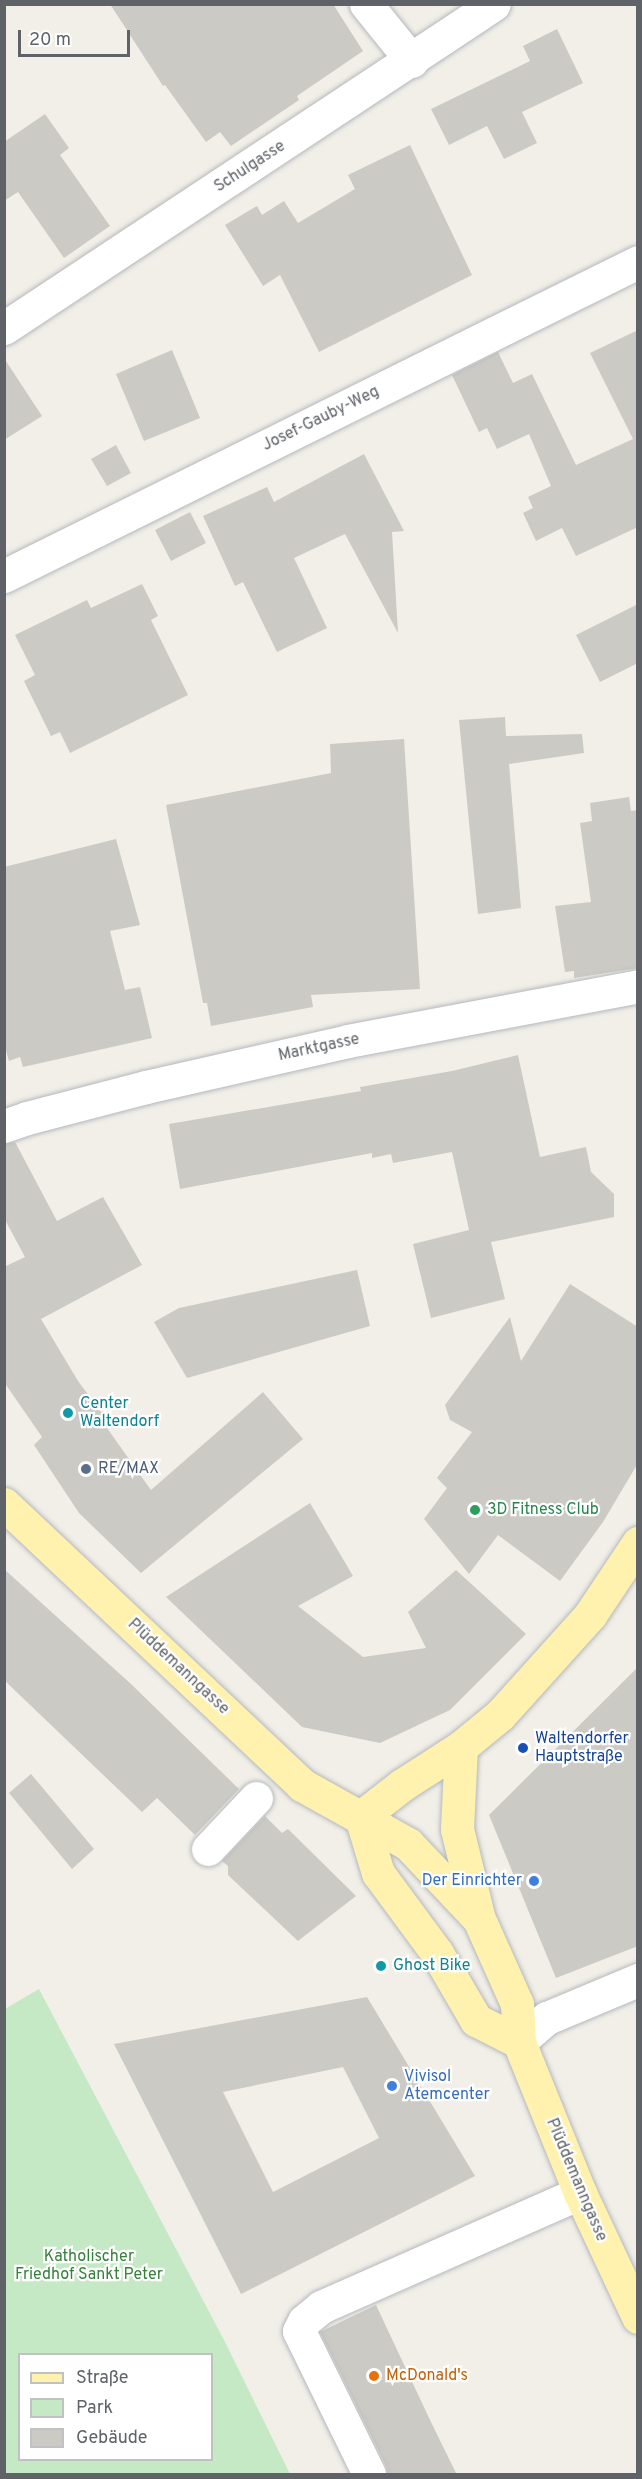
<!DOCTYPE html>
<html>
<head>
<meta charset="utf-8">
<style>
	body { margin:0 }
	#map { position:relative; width:642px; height:2479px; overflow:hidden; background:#f1efe8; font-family:Overpass,sans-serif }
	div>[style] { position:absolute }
	.green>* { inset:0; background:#c5e8c5 }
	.building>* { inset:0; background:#cccac5 }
	.roads { filter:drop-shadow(0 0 2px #b5b8bc) drop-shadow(0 0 2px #b5b8bc) }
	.minor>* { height:33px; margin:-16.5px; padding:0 16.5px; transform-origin:16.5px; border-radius:16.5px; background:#fff }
	.major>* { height:33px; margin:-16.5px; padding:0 16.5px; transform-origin:16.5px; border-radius:16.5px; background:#fff2af }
	.dots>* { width:16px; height:16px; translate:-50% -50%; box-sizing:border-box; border:3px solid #fff; border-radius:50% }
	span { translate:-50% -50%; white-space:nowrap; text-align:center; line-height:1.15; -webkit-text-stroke:4.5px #fff; paint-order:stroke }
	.street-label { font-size:16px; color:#5f6368 }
	.culture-label { font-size:16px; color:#0d838f }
	.left { translate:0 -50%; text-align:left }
	.service-label { font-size:16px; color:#4e5e75 }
	.leisure-label { font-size:16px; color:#27864d }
	.transit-label { font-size:16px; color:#164399 }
	.shop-label { font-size:16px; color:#366cbe }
	.right { translate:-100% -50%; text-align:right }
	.park-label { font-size:16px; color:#348238 }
	.food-label { font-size:16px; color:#c56008 }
	.frame { position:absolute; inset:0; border:6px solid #5f6368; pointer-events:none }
	.legend { position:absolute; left:18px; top:2353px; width:195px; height:108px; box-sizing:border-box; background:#fff; border:2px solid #bfc1c3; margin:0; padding:8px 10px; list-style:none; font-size:18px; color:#5f6368 }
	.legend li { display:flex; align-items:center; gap:12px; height:30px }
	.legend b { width:30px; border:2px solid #bfc1c3 }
	.scale { position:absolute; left:18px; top:30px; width:112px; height:27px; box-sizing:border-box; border:3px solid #5f6368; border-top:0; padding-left:8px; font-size:18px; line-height:21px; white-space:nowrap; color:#5f6368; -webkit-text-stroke:4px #fff; paint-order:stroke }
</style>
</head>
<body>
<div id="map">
	<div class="green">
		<i style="clip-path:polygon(evenodd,39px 1989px,225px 2342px,290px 2474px,5px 2474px,5px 2009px,39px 1989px,20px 2354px,212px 2354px,212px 2460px,20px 2460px,20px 2354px)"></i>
	</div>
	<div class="building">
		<i style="clip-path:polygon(110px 4px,333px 4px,363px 51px,297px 96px,299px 100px,231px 146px,220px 132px,206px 142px,165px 85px,163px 86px)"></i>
		<i style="clip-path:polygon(557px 29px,583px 83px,522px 112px,537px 143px,504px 159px,487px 126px,449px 145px,431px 109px,530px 61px,523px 46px)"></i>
		<i style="clip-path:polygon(45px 114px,69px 148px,60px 155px,110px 226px,64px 258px,18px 192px,4px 201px,4px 142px)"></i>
		<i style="clip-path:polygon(410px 145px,472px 275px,319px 352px,280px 275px,263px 286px,225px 225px,257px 206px,262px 215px,284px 201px,298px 223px,355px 189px,348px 175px)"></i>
		<i style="clip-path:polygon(638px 330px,638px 527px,576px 556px,562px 528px,536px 541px,523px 513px,533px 508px,528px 497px,551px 486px,529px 434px,497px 449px,487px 428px,479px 432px,452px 375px,498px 352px,513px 383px,532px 374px,576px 465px,633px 439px,590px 353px)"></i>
		<i style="clip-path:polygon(172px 350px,200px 418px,144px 441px,116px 374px)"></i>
		<i style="clip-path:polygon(4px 358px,42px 416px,4px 440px)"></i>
		<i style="clip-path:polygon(116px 445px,131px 473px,107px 486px,91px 459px)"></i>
		<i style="clip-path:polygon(364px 454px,404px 531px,392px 532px,398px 633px,345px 534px,294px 558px,327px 628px,277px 652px,243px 582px,235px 586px,203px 516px,267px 487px,274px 502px)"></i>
		<i style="clip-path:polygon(190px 512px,206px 543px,171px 561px,155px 530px)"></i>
		<i style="clip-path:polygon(142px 584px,158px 616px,151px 620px,188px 695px,70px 753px,60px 732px,51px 736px,24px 681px,35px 675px,15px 635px,87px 600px,91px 608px)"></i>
		<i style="clip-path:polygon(638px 604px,638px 663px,600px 682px,576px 635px)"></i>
		<i style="clip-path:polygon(505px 717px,506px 736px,582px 734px,584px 753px,509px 764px,521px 908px,478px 914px,459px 720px)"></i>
		<i style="clip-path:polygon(404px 739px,420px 989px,311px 995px,313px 1007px,211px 1026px,207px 1003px,203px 1003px,166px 805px,331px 773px,330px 744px)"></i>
		<i style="clip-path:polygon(629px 797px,631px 811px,638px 810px,638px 968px,574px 978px,574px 971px,565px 972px,555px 906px,591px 902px,580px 823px,592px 821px,590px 803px)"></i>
		<i style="clip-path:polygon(116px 839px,140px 925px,110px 931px,125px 990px,140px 987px,152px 1038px,23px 1067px,20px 1057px,9px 1061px,4px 1044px,4px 867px)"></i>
		<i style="clip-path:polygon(518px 1055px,540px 1157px,586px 1147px,591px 1172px,614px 1194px,614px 1217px,491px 1242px,505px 1299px,431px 1318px,413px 1244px,469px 1230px,452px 1152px,393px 1163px,391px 1154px,372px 1158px,372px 1153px,180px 1189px,169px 1124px,361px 1091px,360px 1087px,452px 1071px)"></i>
		<i style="clip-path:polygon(15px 1142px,57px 1221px,103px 1197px,142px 1265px,41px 1319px,78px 1381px,110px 1424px,107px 1428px,151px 1490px,263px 1392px,303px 1439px,141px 1573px,79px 1513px,34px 1445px,42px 1437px,4px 1382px,4px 1267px,25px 1257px,4px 1218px,4px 1144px)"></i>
		<i style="clip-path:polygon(357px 1270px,370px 1326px,187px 1378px,154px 1322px,179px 1308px)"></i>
		<i style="clip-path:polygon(570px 1284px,638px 1327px,638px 1463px,603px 1522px,560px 1581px,498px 1535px,469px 1574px,424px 1519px,447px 1488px,437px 1478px,472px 1432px,450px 1420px,445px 1405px,510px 1317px,521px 1361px)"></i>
		<i style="clip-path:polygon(310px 1503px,353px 1576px,298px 1606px,363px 1657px,426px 1648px,408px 1612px,456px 1570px,526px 1634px,450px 1710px,380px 1743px,302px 1727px,166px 1597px)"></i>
		<i style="clip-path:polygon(4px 1569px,131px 1684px,239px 1789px,195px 1835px,157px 1798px,142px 1812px,4px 1680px)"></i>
		<i style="clip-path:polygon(638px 1667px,638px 1946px,556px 1978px,489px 1815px)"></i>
		<i style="clip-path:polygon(31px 1774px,94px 1849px,72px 1869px,9px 1793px)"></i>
		<i style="clip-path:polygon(265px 1816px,282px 1833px,288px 1829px,356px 1896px,298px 1941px,228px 1875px,228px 1866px,222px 1861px)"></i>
		<i style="clip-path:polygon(evenodd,367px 1997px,475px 2176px,241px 2294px,114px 2044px,367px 1997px,343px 2067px,379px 2138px,273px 2192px,223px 2092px,343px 2067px)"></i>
		<i style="clip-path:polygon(376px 2305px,430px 2420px,457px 2475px,388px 2475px,386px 2466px,320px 2332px)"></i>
	</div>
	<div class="roads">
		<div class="minor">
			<i style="left:366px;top:4px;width:73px;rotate:51.1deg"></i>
			<i style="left:4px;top:328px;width:587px;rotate:-33.47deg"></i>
			<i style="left:4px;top:576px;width:707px;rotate:-26.35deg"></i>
			<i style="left:4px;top:1126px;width:24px;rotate:-19deg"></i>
			<i style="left:27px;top:1118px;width:123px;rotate:-14.6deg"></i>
			<i style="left:146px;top:1087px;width:207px;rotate:-12.8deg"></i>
			<i style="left:348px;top:1041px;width:295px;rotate:-10.7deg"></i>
			<i style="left:208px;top:1849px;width:70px;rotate:-46.7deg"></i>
			<i style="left:519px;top:2042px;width:37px;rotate:-41deg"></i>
			<i style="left:547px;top:2018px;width:99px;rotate:-22.7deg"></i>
			<i style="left:369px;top:2474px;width:159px;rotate:-116.1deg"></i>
			<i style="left:299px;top:2331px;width:11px;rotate:-63deg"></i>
			<i style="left:304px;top:2321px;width:22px;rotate:-39deg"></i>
			<i style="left:321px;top:2307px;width:283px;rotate:-23.8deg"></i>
		</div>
		<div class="major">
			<i style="left:4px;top:1504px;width:410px;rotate:43.3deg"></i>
			<i style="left:302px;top:1785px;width:121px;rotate:29.1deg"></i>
			<i style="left:408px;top:1844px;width:103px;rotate:46.6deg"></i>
			<i style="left:479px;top:1919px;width:93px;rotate:65.9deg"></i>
			<i style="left:517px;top:2004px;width:38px;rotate:87deg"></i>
			<i style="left:519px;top:2042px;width:163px;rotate:68deg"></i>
			<i style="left:580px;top:2193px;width:137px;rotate:64.9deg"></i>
			<i style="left:461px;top:1747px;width:82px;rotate:92.8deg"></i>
			<i style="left:457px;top:1829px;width:89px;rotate:76.4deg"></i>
			<i style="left:361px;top:1817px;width:52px;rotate:-38deg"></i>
			<i style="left:402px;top:1785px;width:70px;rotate:-32.8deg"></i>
			<i style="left:461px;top:1747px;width:50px;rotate:-39.4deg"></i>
			<i style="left:500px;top:1715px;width:135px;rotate:-48deg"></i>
			<i style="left:590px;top:1615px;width:87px;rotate:-56.3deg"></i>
			<i style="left:361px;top:1817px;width:59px;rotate:73.1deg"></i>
			<i style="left:378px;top:1873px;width:99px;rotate:53.6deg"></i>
			<i style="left:437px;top:1953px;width:78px;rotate:59.8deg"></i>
			<i style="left:476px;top:2020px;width:48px;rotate:27.1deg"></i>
		</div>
	</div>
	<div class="dots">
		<i style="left:68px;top:1413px;background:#0f9aa8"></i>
		<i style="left:86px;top:1469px;background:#5c6f8a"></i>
		<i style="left:475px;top:1510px;background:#2e9e5b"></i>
		<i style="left:523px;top:1748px;background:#1a4fb4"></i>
		<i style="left:534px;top:1881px;background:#3f7fe0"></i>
		<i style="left:381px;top:1966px;background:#0f9aa8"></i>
		<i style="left:392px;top:2086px;background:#3f7fe0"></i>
		<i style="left:374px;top:2376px;background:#e8710a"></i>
	</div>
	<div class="street-label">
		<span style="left:250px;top:167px;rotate:-33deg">Schulgasse</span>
		<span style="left:321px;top:419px;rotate:-26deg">Josef-Gauby-Weg</span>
		<span style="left:319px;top:1048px;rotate:-12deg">Marktgasse</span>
		<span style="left:178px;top:1667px;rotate:43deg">Plüddemanngasse</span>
		<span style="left:576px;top:2180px;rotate:67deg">Plüddemanngasse</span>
	</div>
	<div class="culture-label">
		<span class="left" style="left:80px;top:1413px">Center<br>Waltendorf</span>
		<span class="left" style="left:393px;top:1966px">Ghost Bike</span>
	</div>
	<div class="service-label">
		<span class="left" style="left:98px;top:1469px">RE/MAX</span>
	</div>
	<div class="leisure-label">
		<span class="left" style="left:487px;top:1510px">3D Fitness Club</span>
	</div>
	<div class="transit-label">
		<span class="left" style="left:535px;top:1748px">Waltendorfer<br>Hauptstraße</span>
	</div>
	<div class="shop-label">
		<span class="right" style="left:522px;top:1881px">Der Einrichter</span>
		<span class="left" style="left:404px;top:2086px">Vivisol<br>Atemcenter</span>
	</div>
	<div class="park-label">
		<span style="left:89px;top:2266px">Katholischer<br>Friedhof Sankt Peter</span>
	</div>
	<div class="food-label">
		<span class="left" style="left:386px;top:2376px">McDonald's</span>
	</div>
	<div class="frame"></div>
	<ul class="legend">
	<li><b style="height:8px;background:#fff2af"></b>Straße</li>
	<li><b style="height:16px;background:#c5e8c5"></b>Park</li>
	<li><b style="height:16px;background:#cccac5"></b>Gebäude</li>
	</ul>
	<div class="scale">20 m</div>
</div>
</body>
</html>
